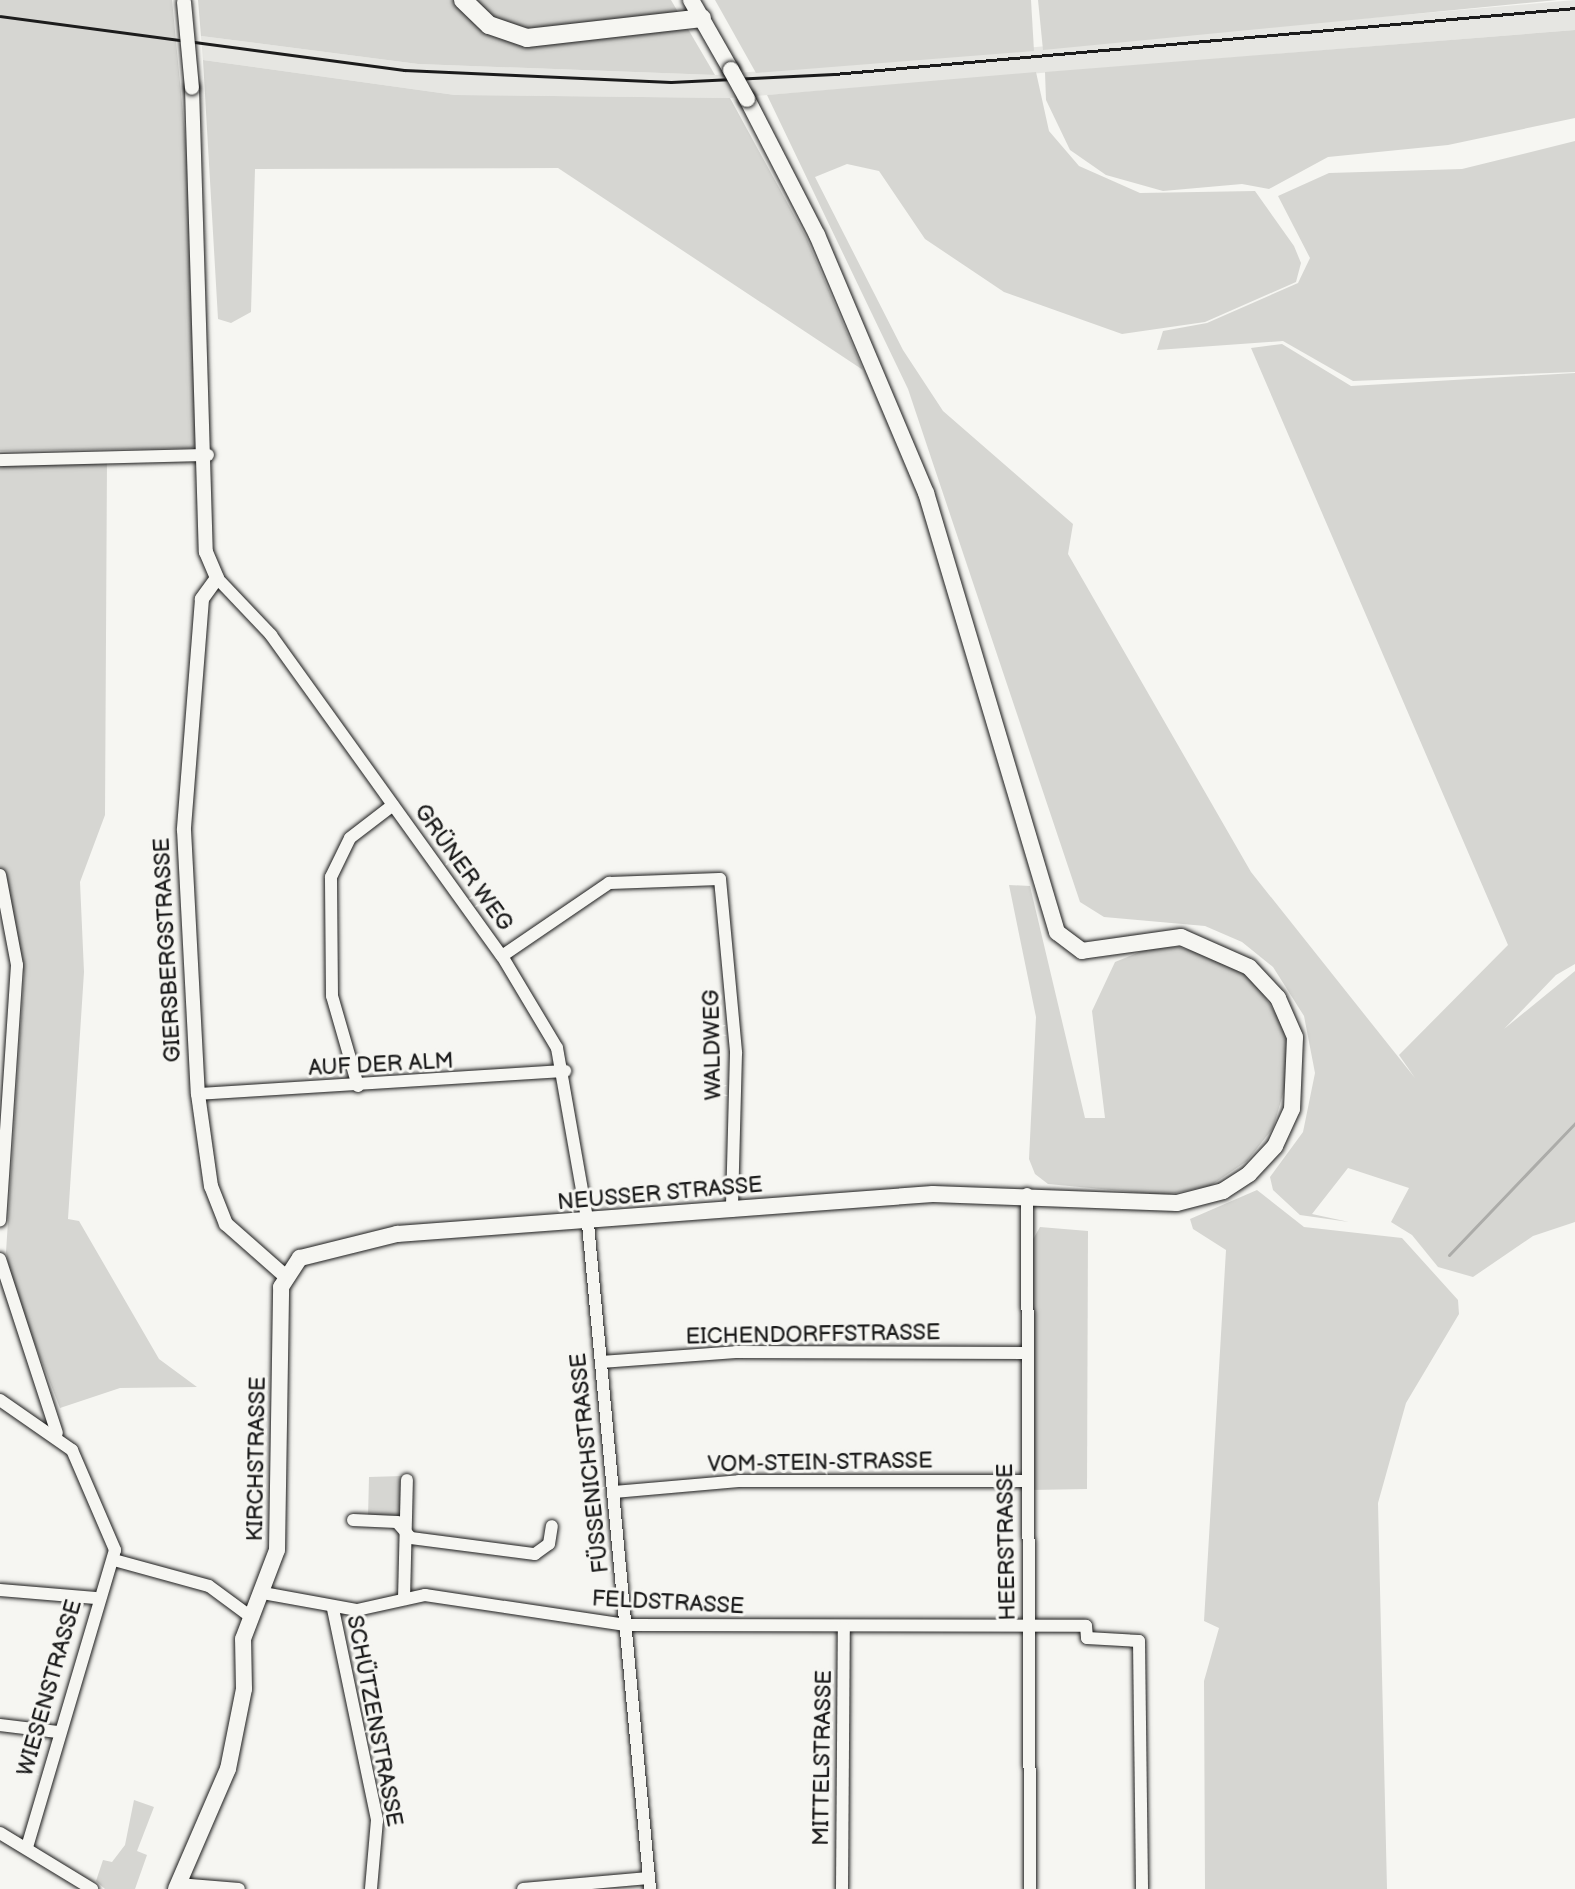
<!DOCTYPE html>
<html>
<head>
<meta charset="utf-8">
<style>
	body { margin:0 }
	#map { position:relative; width:1575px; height:1889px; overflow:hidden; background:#f6f6f2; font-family:"Balsamiq Sans",sans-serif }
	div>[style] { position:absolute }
	.built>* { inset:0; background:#e6e6e2 }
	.green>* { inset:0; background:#d6d6d2 }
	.stream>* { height:3px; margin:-1.5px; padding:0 1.5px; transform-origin:1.5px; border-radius:1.5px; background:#acaca9 }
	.roads { filter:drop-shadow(0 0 2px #1c1c1c) drop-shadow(0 0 2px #1c1c1c) }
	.minor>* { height:12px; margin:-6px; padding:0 6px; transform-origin:6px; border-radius:6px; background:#f6f6f2 }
	.tertiary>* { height:14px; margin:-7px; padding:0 7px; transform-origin:7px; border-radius:7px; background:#f6f6f2 }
	.secondary>* { height:16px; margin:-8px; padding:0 8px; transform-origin:8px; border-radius:8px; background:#f6f6f2 }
	.primary>* { height:18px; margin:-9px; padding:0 9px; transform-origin:9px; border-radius:9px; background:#f6f6f2 }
	.rail>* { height:3px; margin:-1.5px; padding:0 1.5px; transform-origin:1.5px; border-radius:1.5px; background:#1c1c1c }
	.bridges { filter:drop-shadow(0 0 2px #1c1c1c) drop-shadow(0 0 2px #1c1c1c) }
	.tertiary-bridge>* { height:14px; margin:-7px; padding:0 7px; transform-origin:7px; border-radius:7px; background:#f6f6f2 }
	.secondary-bridge>* { height:16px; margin:-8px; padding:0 8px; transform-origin:8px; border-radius:8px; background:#f6f6f2 }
	span { translate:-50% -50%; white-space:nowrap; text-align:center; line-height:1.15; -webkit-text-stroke:6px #f6f6f2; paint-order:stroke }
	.street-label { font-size:22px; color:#1c1c1c }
</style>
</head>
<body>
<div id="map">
	<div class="built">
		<i style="clip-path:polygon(1575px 0,1575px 30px,730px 98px,455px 95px,203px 60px,201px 36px,418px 64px,715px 75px)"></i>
	</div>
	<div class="green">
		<i style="clip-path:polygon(0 0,172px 0,193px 216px,199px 442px,192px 448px,0 451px)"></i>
		<i style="clip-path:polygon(198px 0,671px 0,715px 75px,418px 64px,201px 36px)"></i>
		<i style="clip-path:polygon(715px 0,1031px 0,1034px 51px,756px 73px)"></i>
		<i style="clip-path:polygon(1038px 0,1557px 0,1043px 50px)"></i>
		<i style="clip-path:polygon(1575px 30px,1575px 118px,1448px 145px,1328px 157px,1269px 189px,1242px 184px,1163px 191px,1106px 175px,1070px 150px,1046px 100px,1045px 72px)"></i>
		<i style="clip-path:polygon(203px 60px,455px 95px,730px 98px,806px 237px,863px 370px,558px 168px,255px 169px,251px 312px,231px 323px,218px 319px)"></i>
		<i style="clip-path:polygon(1036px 72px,1049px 131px,1079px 166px,1140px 193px,1255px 191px,1294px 246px,1301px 263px,1296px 282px,1205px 322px,1122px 334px,1004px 292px,925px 239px,879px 171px,847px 164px,815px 177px,903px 350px,943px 411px,1073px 524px,1068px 554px,1251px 872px,1415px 1078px,1399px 1055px,1508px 945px,1251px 348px,1282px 344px,1351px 386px,1575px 373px,1575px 964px,1556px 975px,1504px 1029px,1575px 971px,1575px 1222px,1533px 1236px,1473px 1277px,1438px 1267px,1412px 1235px,1391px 1222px,1409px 1188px,1348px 1168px,1312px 1214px,1349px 1222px,1300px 1215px,1273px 1190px,1270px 1177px,1303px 1132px,1315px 1073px,1304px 1016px,1273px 967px,1242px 942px,1205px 926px,1104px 917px,1080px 902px,908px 389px,767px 95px)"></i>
		<i style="clip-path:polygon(1575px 141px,1575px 372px,1353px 381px,1283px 341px,1157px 350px,1163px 331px,1207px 323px,1298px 283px,1310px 258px,1278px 196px,1329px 173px,1462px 169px)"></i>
		<i style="clip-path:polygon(107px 462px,105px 815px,80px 882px,84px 972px,68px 1219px,79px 1221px,159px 1359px,197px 1387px,120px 1388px,60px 1408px,13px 1288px,6px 1252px,24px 974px,0 867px,0 465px)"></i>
		<i style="clip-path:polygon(1009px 885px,1030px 886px,1085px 1118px,1105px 1118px,1092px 1011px,1115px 962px,1152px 947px,1178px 947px,1229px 961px,1254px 979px,1287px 1032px,1288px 1077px,1273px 1128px,1247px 1161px,1210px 1186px,1165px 1195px,1048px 1184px,1035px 1174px,1029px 1159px,1036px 1017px)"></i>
		<i style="clip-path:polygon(1257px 1190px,1304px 1227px,1402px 1238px,1458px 1300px,1459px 1314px,1406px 1403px,1378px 1503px,1387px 1889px,1205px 1889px,1204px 1681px,1219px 1628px,1204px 1621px,1226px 1250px,1193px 1229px,1190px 1219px)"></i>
		<i style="clip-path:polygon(1040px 1227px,1088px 1231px,1087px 1489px,1031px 1490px,1032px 1241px)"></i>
		<i style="clip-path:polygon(402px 1476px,401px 1515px,368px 1517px,369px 1477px)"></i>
		<i style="clip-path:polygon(134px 1800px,154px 1807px,137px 1851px,147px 1855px,135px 1889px,105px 1889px,96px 1881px,103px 1860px,112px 1862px,125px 1845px)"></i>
	</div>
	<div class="stream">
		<i style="left:1449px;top:1255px;width:182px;rotate:-46.3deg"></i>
	</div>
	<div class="roads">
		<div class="minor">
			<i style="left:0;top:460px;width:208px;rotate:-1.4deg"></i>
			<i style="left:217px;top:578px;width:79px;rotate:46.5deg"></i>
			<i style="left:271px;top:635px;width:395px;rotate:54.3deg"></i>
			<i style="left:502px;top:956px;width:107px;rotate:59.1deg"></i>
			<i style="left:557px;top:1048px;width:179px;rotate:80deg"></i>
			<i style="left:588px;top:1224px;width:668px;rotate:84.67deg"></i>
			<i style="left:0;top:875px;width:92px;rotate:79.3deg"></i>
			<i style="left:17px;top:965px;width:256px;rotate:93.8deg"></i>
			<i style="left:502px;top:956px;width:130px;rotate:-34.3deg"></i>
			<i style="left:609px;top:883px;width:111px;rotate:-2.1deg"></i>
			<i style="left:720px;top:879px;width:175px;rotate:84.7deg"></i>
			<i style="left:736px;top:1053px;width:158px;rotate:91.5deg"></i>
			<i style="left:358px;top:1086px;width:94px;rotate:-106.1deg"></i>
			<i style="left:332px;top:996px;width:119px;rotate:-90.5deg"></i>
			<i style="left:331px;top:877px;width:43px;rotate:-64deg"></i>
			<i style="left:350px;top:838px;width:54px;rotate:-37.5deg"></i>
			<i style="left:198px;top:1094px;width:368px;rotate:-3.6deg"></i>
			<i style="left:1027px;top:1194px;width:695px;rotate:89.75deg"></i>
			<i style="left:0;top:1259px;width:183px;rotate:71.9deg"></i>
			<i style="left:601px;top:1362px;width:135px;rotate:-4.2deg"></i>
			<i style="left:736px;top:1352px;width:290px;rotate:0.2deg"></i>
			<i style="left:0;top:1400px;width:88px;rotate:34.8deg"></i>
			<i style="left:72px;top:1450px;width:109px;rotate:66.7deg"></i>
			<i style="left:115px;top:1550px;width:311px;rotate:106.5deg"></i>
			<i style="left:614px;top:1492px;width:125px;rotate:-5deg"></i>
			<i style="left:739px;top:1481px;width:287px"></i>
			<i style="left:353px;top:1520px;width:44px;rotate:2.6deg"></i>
			<i style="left:397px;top:1522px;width:21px;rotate:49deg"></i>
			<i style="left:411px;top:1538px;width:125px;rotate:7.4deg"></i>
			<i style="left:535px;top:1554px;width:17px;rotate:-36deg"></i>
			<i style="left:549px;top:1544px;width:18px;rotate:-81deg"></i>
			<i style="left:114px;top:1560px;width:98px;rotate:15.3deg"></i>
			<i style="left:209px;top:1586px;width:52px;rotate:36.4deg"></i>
			<i style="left:0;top:1590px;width:96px;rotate:4.8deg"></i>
			<i style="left:263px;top:1593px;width:96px;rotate:10.3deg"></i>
			<i style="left:357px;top:1610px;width:70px;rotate:-12.4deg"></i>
			<i style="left:425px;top:1595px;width:203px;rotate:8.5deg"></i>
			<i style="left:626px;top:1625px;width:460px;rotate:0.1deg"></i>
			<i style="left:1086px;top:1626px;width:12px;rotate:85deg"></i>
			<i style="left:1087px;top:1638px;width:52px;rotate:3.3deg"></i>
			<i style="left:1139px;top:1641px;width:248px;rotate:89.3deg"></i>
			<i style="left:404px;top:1599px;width:119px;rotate:-88.6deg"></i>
			<i style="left:333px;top:1609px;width:216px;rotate:78.2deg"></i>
			<i style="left:377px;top:1820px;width:69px;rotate:95deg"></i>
			<i style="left:0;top:1725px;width:58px;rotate:6.9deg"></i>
			<i style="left:0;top:1833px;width:108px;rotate:31.3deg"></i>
			<i style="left:178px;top:1884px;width:61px;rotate:4.7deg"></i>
			<i style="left:523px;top:1889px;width:126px;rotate:-5deg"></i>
			<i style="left:842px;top:1889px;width:261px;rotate:-89.6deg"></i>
		</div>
		<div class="tertiary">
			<i style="left:192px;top:88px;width:464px;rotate:88.3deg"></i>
			<i style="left:206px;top:552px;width:28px;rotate:67deg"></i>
			<i style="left:217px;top:578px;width:26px;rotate:126deg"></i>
			<i style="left:202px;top:599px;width:232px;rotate:94.5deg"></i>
			<i style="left:184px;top:830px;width:264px;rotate:87deg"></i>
			<i style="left:198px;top:1094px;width:93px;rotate:82deg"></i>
			<i style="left:211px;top:1186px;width:41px;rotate:68.5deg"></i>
			<i style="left:226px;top:1224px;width:79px;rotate:41.4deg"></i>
		</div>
		<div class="secondary">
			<i style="left:691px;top:0;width:81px;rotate:60.3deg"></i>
			<i style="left:176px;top:1889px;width:131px;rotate:-66.6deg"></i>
			<i style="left:228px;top:1769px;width:82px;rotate:-78.7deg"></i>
			<i style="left:244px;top:1689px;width:50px;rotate:-91.1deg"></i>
			<i style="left:243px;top:1639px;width:95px;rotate:-69.1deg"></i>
			<i style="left:277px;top:1550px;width:263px;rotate:-89.1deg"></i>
			<i style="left:281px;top:1287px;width:35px;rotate:-57deg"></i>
			<i style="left:300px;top:1258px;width:100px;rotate:-13.9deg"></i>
			<i style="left:397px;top:1234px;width:537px;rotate:-4.27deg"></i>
			<i style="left:933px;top:1194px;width:244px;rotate:2.1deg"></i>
			<i style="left:1177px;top:1203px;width:48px;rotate:-14.6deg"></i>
			<i style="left:1223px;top:1191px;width:31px;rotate:-33deg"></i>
			<i style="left:1249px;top:1174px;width:38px;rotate:-47deg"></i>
			<i style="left:1275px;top:1146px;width:41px;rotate:-65.3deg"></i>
			<i style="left:1292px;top:1109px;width:72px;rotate:-87.6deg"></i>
			<i style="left:1295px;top:1037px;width:43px;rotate:-113.6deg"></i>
			<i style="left:1278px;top:998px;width:42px;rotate:-133.1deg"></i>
			<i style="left:1249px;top:967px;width:74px;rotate:-156.2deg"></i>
			<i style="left:1181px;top:937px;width:100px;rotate:172deg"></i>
			<i style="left:1082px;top:951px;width:31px;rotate:-143deg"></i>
			<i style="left:1057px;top:932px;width:458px;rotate:-106.6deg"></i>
			<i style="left:926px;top:493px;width:280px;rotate:-112.9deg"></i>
			<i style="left:817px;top:235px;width:153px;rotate:-117.2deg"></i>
		</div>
		<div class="primary">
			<i style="left:463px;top:0;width:36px;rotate:44deg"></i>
			<i style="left:489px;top:25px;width:40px;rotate:18.9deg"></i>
			<i style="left:527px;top:38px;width:176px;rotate:-6.5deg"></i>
		</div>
	</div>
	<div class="rail">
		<i style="left:0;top:16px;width:408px;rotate:7.6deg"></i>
		<i style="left:404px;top:70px;width:267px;rotate:2.6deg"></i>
		<i style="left:671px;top:82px;width:163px;rotate:-2.8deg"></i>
		<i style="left:834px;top:74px;width:744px;rotate:-5.09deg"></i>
	</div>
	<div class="bridges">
		<div class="tertiary-bridge">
			<i style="left:184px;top:2px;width:86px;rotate:84.7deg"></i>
		</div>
		<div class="secondary-bridge">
			<i style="left:731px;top:70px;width:33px;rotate:61deg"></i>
		</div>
	</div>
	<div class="street-label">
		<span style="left:463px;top:868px;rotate:54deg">GRÜNER WEG</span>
		<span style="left:168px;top:950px;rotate:-93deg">GIERSBERGSTRASSE</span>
		<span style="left:713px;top:1045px;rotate:-91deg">WALDWEG</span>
		<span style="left:381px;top:1065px;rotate:-3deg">AUF DER ALM</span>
		<span style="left:660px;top:1194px;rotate:-5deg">NEUSSER STRASSE</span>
		<span style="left:813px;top:1335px;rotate:-1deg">EICHENDORFFSTRASSE</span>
		<span style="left:257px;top:1459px;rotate:-89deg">KIRCHSTRASSE</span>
		<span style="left:590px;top:1463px;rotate:-96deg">FÜSSENICHSTRASSE</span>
		<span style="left:820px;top:1463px;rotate:-1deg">VOM-STEIN-STRASSE</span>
		<span style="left:1007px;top:1542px;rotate:-91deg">HEERSTRASSE</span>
		<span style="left:668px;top:1603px;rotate:3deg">FELDSTRASSE</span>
		<span style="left:50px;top:1688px;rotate:-74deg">WIESENSTRASSE</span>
		<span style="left:374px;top:1721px;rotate:79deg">SCHÜTZENSTRASSE</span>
		<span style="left:823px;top:1758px;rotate:-89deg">MITTELSTRASSE</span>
	</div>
</div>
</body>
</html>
